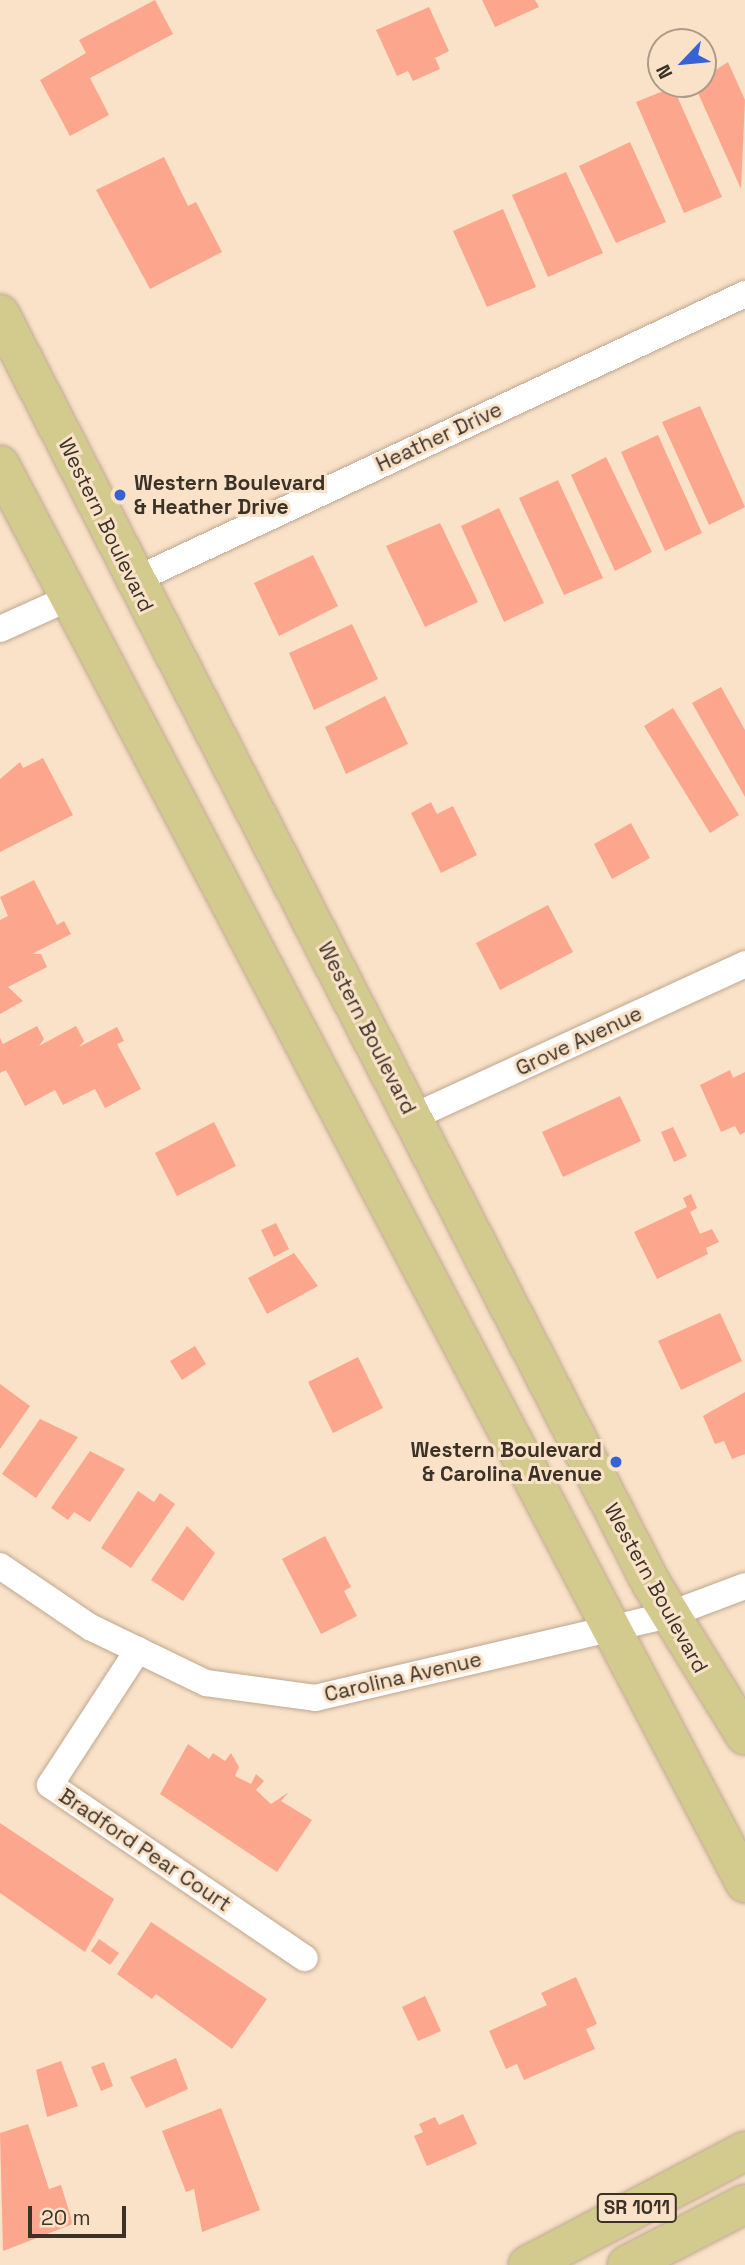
<!DOCTYPE html>
<html>
<head>
<meta charset="utf-8">
<style>
	body { margin:0 }
	#map { position:relative; width:745px; height:2265px; overflow:hidden; background:#fae2c9; font-family:"Space Grotesk",sans-serif }
	div>[style] { position:absolute }
	.building>* { inset:0; background:#fca68d }
	.roads { filter:drop-shadow(0 0 2px #bea78f) drop-shadow(0 0 2px #bea78f) }
	.street>* { height:26px; margin:-13px; padding:0 13px; transform-origin:13px; border-radius:13px; background:#fff }
	.primary>* { height:38px; margin:-19px; padding:0 19px; transform-origin:19px; border-radius:19px; background:#d3cb8e }
	.dots>* { width:19px; height:19px; translate:-50% -50%; box-sizing:border-box; border:4px solid #fae2c9; border-radius:50% }
	span { translate:-50% -50%; white-space:nowrap; text-align:center; line-height:1.15; -webkit-text-stroke:6px #fae2c9; paint-order:stroke }
	.shield-label span { padding:2px 5px; background:#fae2c9; border:2px solid; border-radius:5px; -webkit-text-stroke-width:0 }
	.shield-label { font-size:19px; color:#3a3127; font-weight:700 }
	.street-label { font-size:21px; color:#3a3127 }
	.poi-label { font-size:21px; color:#3a3127; font-weight:700 }
	.left { translate:0 -50%; text-align:left }
	.right { translate:-100% -50%; text-align:right }
	.north { position:absolute; left:647px; top:28px; width:70px; height:70px; box-sizing:border-box; background:#fae2c9; border:2px solid #ad9b88; border-radius:50%; rotate:244deg; font-size:19px; font-weight:700; line-height:28px; text-align:center; color:#3a3127 }
	.north::after { content:''; display:block; margin:auto; width:24px; height:32px; background:#3762d3; clip-path:polygon(50% 0,100% 100%,50% 72%,0 100%) }
	.scale { position:absolute; left:28px; top:2206px; width:98px; height:32px; box-sizing:border-box; border:4px solid #3a3127; border-top:0; padding-left:9px; font-size:21px; line-height:24px; white-space:nowrap; color:#3a3127; -webkit-text-stroke:5px #fae2c9; paint-order:stroke }
</style>
</head>
<body>
<div id="map">
	<div class="building">
		<i style="clip-path:polygon(155px 0,173px 34px,90px 78px,109px 115px,70px 136px,40px 80px,86px 53px,79px 40px)"></i>
		<i style="clip-path:polygon(482px 0,535px 0,539px 7px,495px 27px)"></i>
		<i style="clip-path:polygon(429px 7px,449px 51px,435px 58px,440px 69px,413px 81px,408px 71px,397px 76px,376px 30px)"></i>
		<i style="clip-path:polygon(728px 62px,745px 100px,741px 189px,694px 84px)"></i>
		<i style="clip-path:polygon(673px 87px,722px 197px,684px 213px,636px 102px)"></i>
		<i style="clip-path:polygon(630px 142px,666px 222px,616px 243px,579px 166px)"></i>
		<i style="clip-path:polygon(164px 157px,188px 206px,196px 202px,222px 252px,150px 289px,96px 190px)"></i>
		<i style="clip-path:polygon(566px 172px,603px 253px,548px 277px,512px 195px)"></i>
		<i style="clip-path:polygon(503px 209px,536px 287px,487px 307px,453px 231px)"></i>
		<i style="clip-path:polygon(700px 406px,745px 507px,709px 525px,662px 422px)"></i>
		<i style="clip-path:polygon(658px 435px,702px 533px,665px 551px,621px 452px)"></i>
		<i style="clip-path:polygon(606px 457px,652px 552px,615px 571px,571px 475px)"></i>
		<i style="clip-path:polygon(558px 480px,603px 578px,564px 595px,519px 498px)"></i>
		<i style="clip-path:polygon(499px 508px,544px 603px,504px 622px,461px 526px)"></i>
		<i style="clip-path:polygon(440px 523px,478px 602px,425px 627px,386px 546px)"></i>
		<i style="clip-path:polygon(313px 555px,338px 606px,279px 636px,254px 583px)"></i>
		<i style="clip-path:polygon(352px 624px,378px 679px,314px 710px,289px 653px)"></i>
		<i style="clip-path:polygon(721px 687px,745px 730px,745px 797px,692px 703px)"></i>
		<i style="clip-path:polygon(385px 696px,408px 744px,346px 774px,325px 727px)"></i>
		<i style="clip-path:polygon(673px 708px,739px 815px,710px 833px,644px 726px)"></i>
		<i style="clip-path:polygon(43px 758px,73px 815px,0 852px,0 779px,20px 762px,23px 768px)"></i>
		<i style="clip-path:polygon(431px 802px,437px 814px,453px 806px,477px 855px,441px 873px,411px 813px)"></i>
		<i style="clip-path:polygon(631px 823px,650px 858px,612px 879px,594px 844px)"></i>
		<i style="clip-path:polygon(34px 880px,57px 925px,64px 921px,71px 934px,32px 954px,41px 954px,47px 967px,8px 987px,23px 1001px,0 1014px,0 920px,8px 916px,0 897px)"></i>
		<i style="clip-path:polygon(548px 905px,573px 952px,500px 990px,476px 943px)"></i>
		<i style="clip-path:polygon(37px 1026px,44px 1039px,39px 1046px,76px 1026px,84px 1041px,79px 1047px,117px 1027px,124px 1041px,117px 1044px,141px 1089px,105px 1108px,95px 1089px,63px 1105px,55px 1090px,25px 1106px,6px 1070px,0 1073px,0 1038px,3px 1044px)"></i>
		<i style="clip-path:polygon(730px 1070px,733px 1078px,745px 1072px,745px 1132px,740px 1135px,735px 1126px,721px 1132px,700px 1085px)"></i>
		<i style="clip-path:polygon(620px 1096px,641px 1141px,563px 1177px,542px 1132px)"></i>
		<i style="clip-path:polygon(214px 1122px,236px 1166px,177px 1196px,155px 1153px)"></i>
		<i style="clip-path:polygon(673px 1127px,687px 1156px,674px 1162px,661px 1132px)"></i>
		<i style="clip-path:polygon(691px 1194px,697px 1208px,690px 1212px,700px 1234px,712px 1229px,719px 1242px,706px 1248px,708px 1254px,657px 1279px,634px 1232px,687px 1207px,683px 1198px)"></i>
		<i style="clip-path:polygon(276px 1223px,289px 1249px,274px 1257px,261px 1230px)"></i>
		<i style="clip-path:polygon(294px 1253px,318px 1286px,267px 1314px,248px 1278px)"></i>
		<i style="clip-path:polygon(720px 1313px,742px 1361px,681px 1390px,658px 1341px)"></i>
		<i style="clip-path:polygon(195px 1346px,206px 1364px,182px 1380px,170px 1361px)"></i>
		<i style="clip-path:polygon(358px 1357px,383px 1408px,333px 1433px,308px 1382px)"></i>
		<i style="clip-path:polygon(0 1384px,30px 1406px,0 1449px)"></i>
		<i style="clip-path:polygon(745px 1392px,745px 1454px,732px 1459px,724px 1441px,715px 1444px,703px 1416px)"></i>
		<i style="clip-path:polygon(40px 1419px,78px 1437px,36px 1498px,2px 1474px)"></i>
		<i style="clip-path:polygon(90px 1451px,125px 1469px,90px 1522px,74px 1512px,68px 1520px,51px 1508px)"></i>
		<i style="clip-path:polygon(138px 1491px,154px 1502px,160px 1493px,175px 1504px,131px 1568px,101px 1548px)"></i>
		<i style="clip-path:polygon(187px 1526px,215px 1553px,183px 1601px,151px 1580px)"></i>
		<i style="clip-path:polygon(325px 1536px,351px 1587px,344px 1591px,357px 1616px,321px 1634px,282px 1559px)"></i>
		<i style="clip-path:polygon(188px 1744px,209px 1759px,213px 1753px,225px 1761px,231px 1753px,239px 1767px,235px 1776px,251px 1784px,256px 1774px,264px 1781px,256px 1790px,271px 1804px,289px 1792px,281px 1801px,312px 1820px,277px 1872px,160px 1794px)"></i>
		<i style="clip-path:polygon(0 1823px,114px 1899px,85px 1952px,0 1893px)"></i>
		<i style="clip-path:polygon(151px 1922px,267px 1999px,232px 2049px,156px 1994px,152px 1999px,117px 1974px)"></i>
		<i style="clip-path:polygon(99px 1939px,119px 1953px,110px 1965px,91px 1951px)"></i>
		<i style="clip-path:polygon(576px 1977px,597px 2024px,586px 2029px,595px 2049px,524px 2080px,517px 2064px,506px 2069px,489px 2031px,547px 2005px,541px 1993px)"></i>
		<i style="clip-path:polygon(425px 1996px,441px 2031px,418px 2041px,402px 2007px)"></i>
		<i style="clip-path:polygon(176px 2058px,188px 2089px,146px 2108px,130px 2077px)"></i>
		<i style="clip-path:polygon(61px 2061px,78px 2106px,47px 2117px,36px 2070px)"></i>
		<i style="clip-path:polygon(104px 2062px,113px 2086px,101px 2091px,91px 2067px)"></i>
		<i style="clip-path:polygon(221px 2108px,260px 2210px,202px 2232px,194px 2189px,186px 2192px,162px 2131px)"></i>
		<i style="clip-path:polygon(463px 2114px,477px 2144px,427px 2166px,414px 2136px,423px 2132px,419px 2124px,435px 2117px,439px 2125px)"></i>
		<i style="clip-path:polygon(28px 2124px,49px 2189px,61px 2185px,73px 2224px,3px 2251px,0 2133px)"></i>
	</div>
	<div class="roads">
		<div class="street">
			<i style="left:133px;top:581px;width:676px;rotate:-25.12deg"></i>
			<i style="left:0;top:629px;width:76px;rotate:-24.2deg"></i>
			<i style="left:413px;top:1117px;width:366px;rotate:-24.7deg"></i>
			<i style="left:0;top:1566px;width:109px;rotate:34.1deg"></i>
			<i style="left:90px;top:1627px;width:129px;rotate:25.8deg"></i>
			<i style="left:206px;top:1683px;width:110px;rotate:7.8deg"></i>
			<i style="left:315px;top:1698px;width:363px;rotate:-13.2deg"></i>
			<i style="left:668px;top:1615px;width:82px;rotate:-20.6deg"></i>
			<i style="left:138px;top:1650px;width:161px;rotate:123.1deg"></i>
			<i style="left:50px;top:1785px;width:308px;rotate:34.2deg"></i>
		</div>
		<div class="primary">
			<i style="left:0;top:314px;width:1426px;rotate:62.84deg"></i>
			<i style="left:651px;top:1583px;width:179px;rotate:58.3deg"></i>
			<i style="left:0;top:465px;width:1602px;rotate:62.28deg"></i>
			<i style="left:528px;top:2265px;width:245px;rotate:-27.7deg"></i>
			<i style="left:627px;top:2265px;width:133px;rotate:-27.3deg"></i>
		</div>
	</div>
	<div class="dots">
		<i style="left:120px;top:495px;background:#3762d3"></i>
		<i style="left:616px;top:1462px;background:#3762d3"></i>
	</div>
	<div class="shield-label">
		<span style="left:637px;top:2208px">SR 1011</span>
	</div>
	<div class="street-label">
		<span style="left:439px;top:437px;rotate:-25deg">Heather Drive</span>
		<span style="left:106px;top:525px;rotate:64deg">Western Boulevard</span>
		<span style="left:367px;top:1028px;rotate:63deg">Western Boulevard</span>
		<span style="left:579px;top:1041px;rotate:-25deg">Grove Avenue</span>
		<span style="left:656px;top:1588px;rotate:61deg">Western Boulevard</span>
		<span style="left:403px;top:1677px;rotate:-13deg">Carolina Avenue</span>
		<span style="left:145px;top:1850px;rotate:34deg">Bradford Pear Court</span>
	</div>
	<div class="poi-label">
		<span class="left" style="left:134px;top:495px">Western Boulevard<br>&amp; Heather Drive</span>
		<span class="right" style="left:602px;top:1462px">Western Boulevard<br>&amp; Carolina Avenue</span>
	</div>
	<div class="north">N</div>
	<div class="scale">20 m</div>
</div>
</body>
</html>
